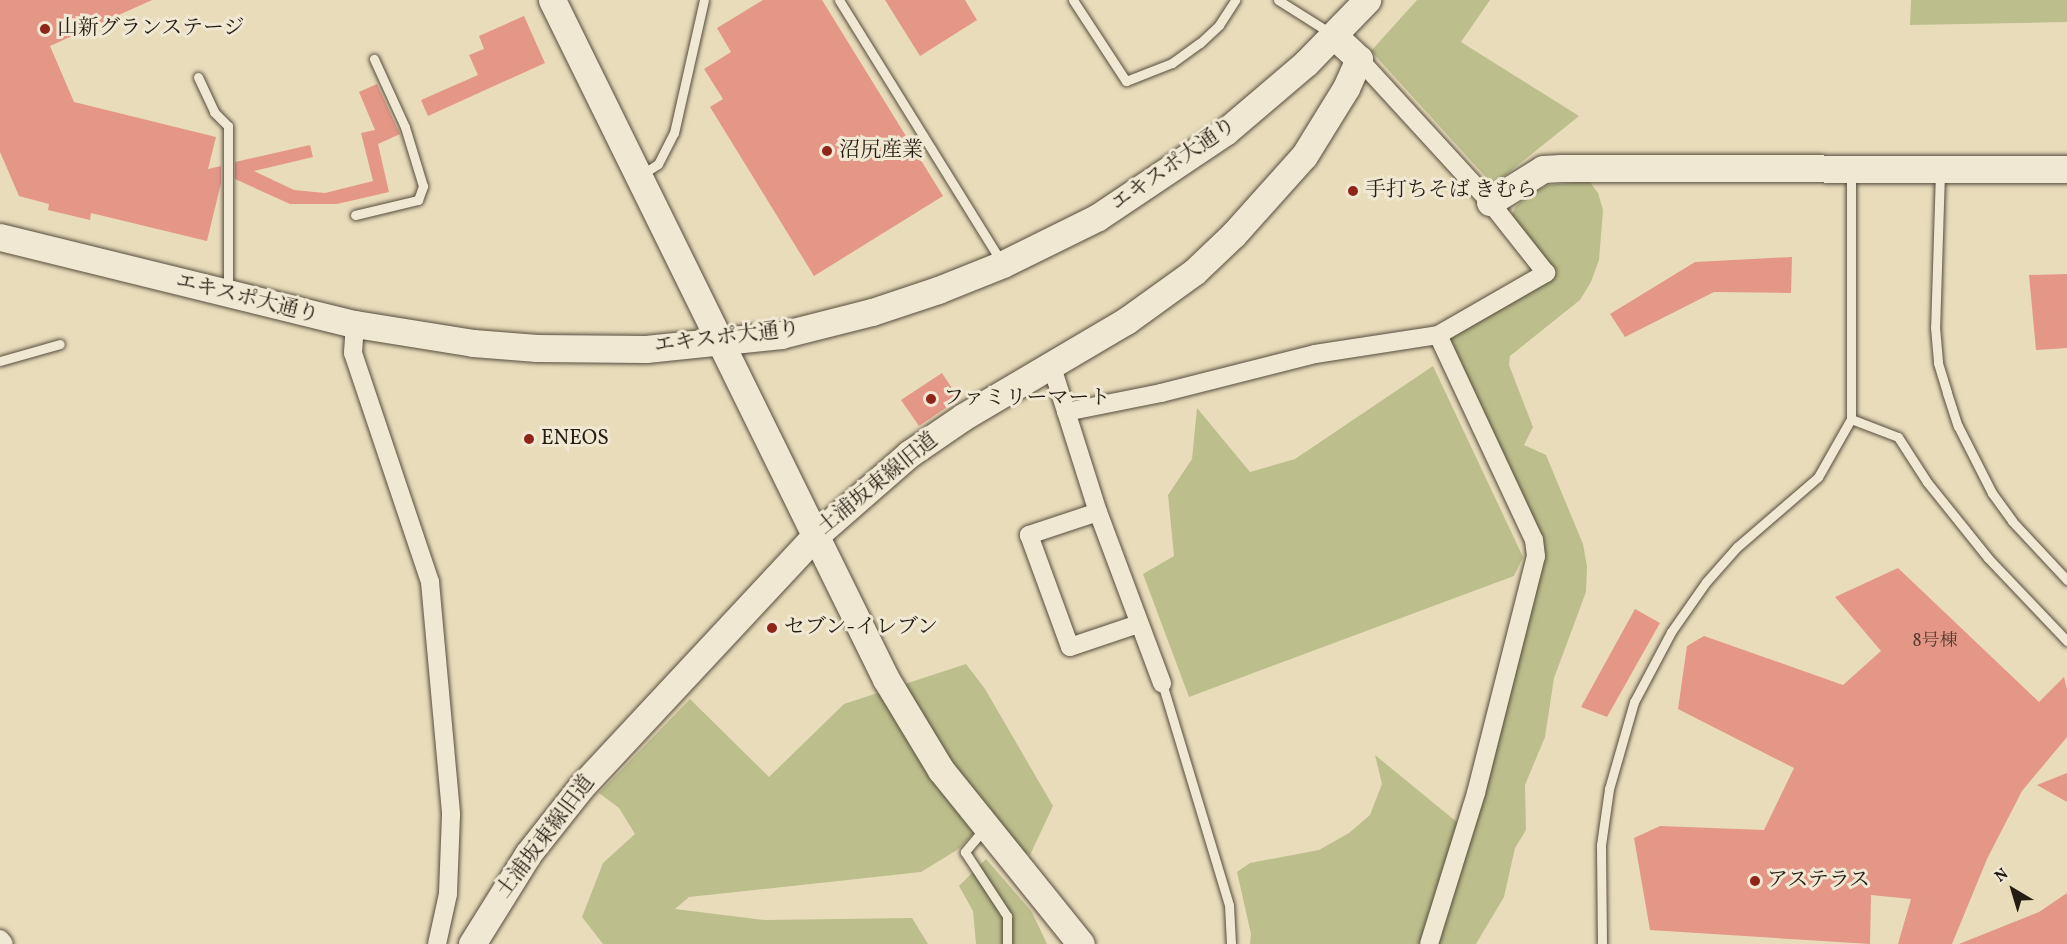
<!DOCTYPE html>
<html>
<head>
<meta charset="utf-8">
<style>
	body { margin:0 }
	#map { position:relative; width:2067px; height:944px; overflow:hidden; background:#e9dcbb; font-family:Vollkorn,"Noto Serif JP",serif }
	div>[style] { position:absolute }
	.green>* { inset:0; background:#bcbf8c }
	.building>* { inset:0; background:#e49787 }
	.roads { filter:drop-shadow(0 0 2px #564d3d) drop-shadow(0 0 2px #564d3d) }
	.lane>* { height:9px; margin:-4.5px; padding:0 4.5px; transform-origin:4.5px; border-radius:4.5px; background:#f1e8d3 }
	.street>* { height:18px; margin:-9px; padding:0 9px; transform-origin:9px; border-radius:9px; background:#f1e8d3 }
	.secondary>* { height:27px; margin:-13.5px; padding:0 13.5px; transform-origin:13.5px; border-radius:13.5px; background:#f1e8d3 }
	.dots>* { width:16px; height:16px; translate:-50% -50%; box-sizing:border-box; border:3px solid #f1e8d3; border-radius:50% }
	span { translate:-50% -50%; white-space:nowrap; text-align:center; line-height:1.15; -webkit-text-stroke:6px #f1e8d3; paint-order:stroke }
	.number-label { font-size:18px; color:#553c30 }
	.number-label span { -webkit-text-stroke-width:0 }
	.poi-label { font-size:21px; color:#251d13 }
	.left { translate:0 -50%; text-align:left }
	.street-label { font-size:21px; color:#251d13 }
	.north { position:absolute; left:1983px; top:860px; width:60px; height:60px; -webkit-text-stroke:4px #f1e8d3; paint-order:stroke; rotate:322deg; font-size:16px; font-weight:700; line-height:24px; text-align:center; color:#251d13 }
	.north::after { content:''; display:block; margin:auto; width:21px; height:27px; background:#251d13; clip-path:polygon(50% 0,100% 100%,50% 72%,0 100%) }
</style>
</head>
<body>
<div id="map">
	<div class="green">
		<i style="clip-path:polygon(1417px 0,1490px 0,1461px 42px,1579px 116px,1493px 185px,1371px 51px)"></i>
		<i style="clip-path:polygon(1911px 0,2067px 0,2067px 22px,1910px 25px)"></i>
		<i style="clip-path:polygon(1589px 181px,1598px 193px,1603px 210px,1599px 260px,1591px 282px,1580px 300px,1510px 356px,1509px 365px,1533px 427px,1524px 445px,1546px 455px,1583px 544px,1587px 566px,1586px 592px,1554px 678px,1545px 737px,1525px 785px,1526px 830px,1515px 848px,1504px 897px,1476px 944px,1250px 944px,1251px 934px,1237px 872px,1250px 863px,1319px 850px,1349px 833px,1370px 815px,1382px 784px,1375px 755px,1469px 832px,1542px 558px,1449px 344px,1451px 336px,1555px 274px,1511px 218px,1515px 207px,1535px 191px,1549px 185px)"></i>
		<i style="clip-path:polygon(1433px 366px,1523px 557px,1514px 576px,1189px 697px,1143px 574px,1174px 556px,1168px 495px,1192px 459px,1197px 408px,1250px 472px,1295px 459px)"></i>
		<i style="clip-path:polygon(966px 664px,985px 689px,1053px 806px,1030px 855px,1016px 848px,990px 817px,957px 850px,921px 872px,689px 897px,675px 909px,765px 920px,912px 918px,928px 944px,603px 944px,582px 917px,603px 863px,635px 834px,619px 808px,599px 793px,690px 699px,769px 777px,844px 704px)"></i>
		<i style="clip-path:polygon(986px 859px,1032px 912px,1047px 944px,976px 944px,973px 911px,959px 886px)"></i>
	</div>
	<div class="building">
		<i style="clip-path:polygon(0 0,152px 0,50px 46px,74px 102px,216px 137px,208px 169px,221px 166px,221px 183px,207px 241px,91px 213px,90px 220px,48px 210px,49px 204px,19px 196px,0 152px)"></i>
		<i style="clip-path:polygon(763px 0,822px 0,943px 196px,814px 276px,710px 107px,723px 99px,704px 69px,731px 52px,717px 28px)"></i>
		<i style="clip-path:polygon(885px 0,965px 0,977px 20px,920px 56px)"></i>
		<i style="clip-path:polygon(524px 16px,545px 63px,428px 116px,421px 100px,478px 75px,469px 55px,484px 49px,479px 36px)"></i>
		<i style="clip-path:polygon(377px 84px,400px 134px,378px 144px,389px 192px,337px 204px,290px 204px,235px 179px,235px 162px,310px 145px,313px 157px,254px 171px,294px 190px,325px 193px,373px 181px,361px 133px,375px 130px,359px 92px)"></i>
		<i style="clip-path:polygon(1792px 257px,1791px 293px,1714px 292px,1625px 337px,1610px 314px,1695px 262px)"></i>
		<i style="clip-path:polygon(2067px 274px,2067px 348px,2036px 350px,2029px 275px)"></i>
		<i style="clip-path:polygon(942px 373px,959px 399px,919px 426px,901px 400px)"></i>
		<i style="clip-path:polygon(1898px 568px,2039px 702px,2064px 677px,2067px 689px,2067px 737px,2022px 791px,1987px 859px,1952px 944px,1898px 944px,1911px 899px,1871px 895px,1870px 944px,1650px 930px,1634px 838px,1660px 826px,1764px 830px,1794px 768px,1678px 709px,1687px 646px,1704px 636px,1843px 685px,1881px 651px,1835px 597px)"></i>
		<i style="clip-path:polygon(1635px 609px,1660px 623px,1607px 717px,1581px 707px)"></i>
		<i style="clip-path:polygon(2067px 773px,2067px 802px,2037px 785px)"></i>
		<i style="clip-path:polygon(2067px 893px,2067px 944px,1959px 944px,2039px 912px)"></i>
	</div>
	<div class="roads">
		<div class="lane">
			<i style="left:839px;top:0;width:309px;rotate:58.2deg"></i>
			<i style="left:1073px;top:0;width:97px;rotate:56.8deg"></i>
			<i style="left:1126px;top:81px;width:49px;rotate:-21.4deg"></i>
			<i style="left:1172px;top:63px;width:34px;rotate:-36deg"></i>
			<i style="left:1200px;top:43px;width:26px;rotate:-43deg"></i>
			<i style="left:1219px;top:25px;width:30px;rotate:-57deg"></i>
			<i style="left:1278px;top:0;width:64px;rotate:32.2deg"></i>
			<i style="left:198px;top:77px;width:38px;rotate:65deg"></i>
			<i style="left:214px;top:112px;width:20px;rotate:45deg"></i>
			<i style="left:228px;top:126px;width:164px;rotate:90deg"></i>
			<i style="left:1940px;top:172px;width:155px;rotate:91.8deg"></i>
			<i style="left:1935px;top:327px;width:36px;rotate:85deg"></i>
			<i style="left:1938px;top:363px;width:31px;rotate:73deg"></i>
			<i style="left:1947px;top:393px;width:35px;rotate:72deg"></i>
			<i style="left:1958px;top:426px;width:75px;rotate:63.1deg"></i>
			<i style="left:1992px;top:493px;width:34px;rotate:54deg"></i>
			<i style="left:2012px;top:521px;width:81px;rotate:47deg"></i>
			<i style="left:641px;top:175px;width:20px;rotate:-33deg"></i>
			<i style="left:658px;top:164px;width:35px;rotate:-63deg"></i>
			<i style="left:674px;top:133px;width:136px;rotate:-77.3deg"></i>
			<i style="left:355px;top:215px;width:65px;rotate:-13.4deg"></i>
			<i style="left:418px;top:200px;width:15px;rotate:-70deg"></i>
			<i style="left:423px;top:186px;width:62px;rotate:-107deg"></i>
			<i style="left:405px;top:127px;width:75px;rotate:-114.5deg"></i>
			<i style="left:0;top:361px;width:62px;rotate:-15.8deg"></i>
			<i style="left:1851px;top:419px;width:50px;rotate:21deg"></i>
			<i style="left:1898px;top:437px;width:54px;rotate:57.2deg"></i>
			<i style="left:1927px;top:482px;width:97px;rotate:51.2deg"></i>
			<i style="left:1988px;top:558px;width:115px;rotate:46.4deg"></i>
			<i style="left:1162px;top:683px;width:232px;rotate:73.2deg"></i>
			<i style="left:1229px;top:905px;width:39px;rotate:87deg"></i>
			<i style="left:984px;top:829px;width:30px;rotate:130deg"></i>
			<i style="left:965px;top:852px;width:77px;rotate:56.7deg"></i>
			<i style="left:1007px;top:916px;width:28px;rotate:90deg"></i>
			<i style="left:1602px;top:944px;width:99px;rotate:-90.6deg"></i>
			<i style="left:1601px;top:845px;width:57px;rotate:-81.9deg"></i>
			<i style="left:1609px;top:789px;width:91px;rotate:-74deg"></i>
			<i style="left:1634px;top:702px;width:79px;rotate:-62.1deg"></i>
			<i style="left:1671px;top:632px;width:61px;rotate:-55deg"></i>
			<i style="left:1706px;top:582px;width:47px;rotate:-48.5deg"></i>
			<i style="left:1737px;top:547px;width:107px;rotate:-40.8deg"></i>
			<i style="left:1818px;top:477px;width:67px;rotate:-60.4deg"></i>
			<i style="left:1851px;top:419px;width:248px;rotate:-90deg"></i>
		</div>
		<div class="street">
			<i style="left:355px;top:324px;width:29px;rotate:94deg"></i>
			<i style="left:353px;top:353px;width:242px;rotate:71.4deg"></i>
			<i style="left:430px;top:582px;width:234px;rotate:84.8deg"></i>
			<i style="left:451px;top:815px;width:79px;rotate:92.2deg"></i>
			<i style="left:448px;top:894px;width:51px;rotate:102.4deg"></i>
			<i style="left:1051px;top:364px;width:155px;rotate:72.4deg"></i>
			<i style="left:1098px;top:512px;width:183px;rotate:69.5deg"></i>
			<i style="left:1066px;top:412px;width:97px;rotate:-11.3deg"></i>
			<i style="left:1161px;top:393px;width:159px;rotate:-14.2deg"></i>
			<i style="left:1315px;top:354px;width:124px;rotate:-8.8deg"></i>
			<i style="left:1438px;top:335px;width:125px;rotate:-29.9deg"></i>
			<i style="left:1546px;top:273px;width:90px;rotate:-128.3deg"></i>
			<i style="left:1490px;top:202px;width:194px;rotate:-132.5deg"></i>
			<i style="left:1098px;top:512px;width:73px;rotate:161.6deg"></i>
			<i style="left:1029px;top:535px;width:119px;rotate:69.9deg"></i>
			<i style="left:1070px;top:647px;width:72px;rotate:-18.7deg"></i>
			<i style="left:0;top:939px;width:6px;rotate:51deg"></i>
			<i style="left:1429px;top:944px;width:158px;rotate:-72.7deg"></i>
			<i style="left:1476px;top:793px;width:244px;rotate:-75.8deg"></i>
			<i style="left:1536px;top:556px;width:16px;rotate:-97deg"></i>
			<i style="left:1534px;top:540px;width:226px;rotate:-115.1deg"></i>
		</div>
		<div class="secondary">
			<i style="left:552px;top:0;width:757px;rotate:63.81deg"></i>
			<i style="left:886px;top:679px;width:106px;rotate:58.9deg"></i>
			<i style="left:941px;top:770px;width:223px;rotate:51.2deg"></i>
			<i style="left:1490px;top:202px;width:62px;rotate:-31.9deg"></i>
			<i style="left:1543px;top:169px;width:18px;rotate:-3deg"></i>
			<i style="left:1561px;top:168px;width:506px;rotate:0.11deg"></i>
			<i style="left:0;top:237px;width:366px;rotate:13.8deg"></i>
			<i style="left:355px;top:324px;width:120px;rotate:9.1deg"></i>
			<i style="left:473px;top:343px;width:64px;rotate:4.5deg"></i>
			<i style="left:537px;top:348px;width:109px;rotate:0.5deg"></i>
			<i style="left:646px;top:349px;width:136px;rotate:-5.9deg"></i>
			<i style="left:781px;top:335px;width:94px;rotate:-14.2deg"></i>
			<i style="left:872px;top:312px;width:70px;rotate:-18.4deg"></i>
			<i style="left:938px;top:290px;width:70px;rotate:-21.8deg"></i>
			<i style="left:1003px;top:264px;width:106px;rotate:-26.3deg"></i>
			<i style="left:1098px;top:217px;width:153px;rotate:-33.8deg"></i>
			<i style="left:1225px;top:132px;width:106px;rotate:-40.4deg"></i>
			<i style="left:1306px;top:63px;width:88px;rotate:-45.9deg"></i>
			<i style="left:472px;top:944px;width:106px;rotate:-58.1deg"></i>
			<i style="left:528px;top:854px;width:85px;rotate:-51.7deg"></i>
			<i style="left:581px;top:787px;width:343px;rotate:-47deg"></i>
			<i style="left:815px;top:536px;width:125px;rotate:-41.1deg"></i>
			<i style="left:909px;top:454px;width:65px;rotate:-34.4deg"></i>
			<i style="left:963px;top:417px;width:189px;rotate:-30.5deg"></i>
			<i style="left:1126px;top:321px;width:84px;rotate:-35.8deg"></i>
			<i style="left:1194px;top:272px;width:54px;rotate:-43.5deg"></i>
			<i style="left:1233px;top:235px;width:106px;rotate:-48.1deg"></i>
			<i style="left:1304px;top:156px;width:80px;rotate:-58.3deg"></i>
			<i style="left:1346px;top:88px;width:32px;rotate:-66deg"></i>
			<i style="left:1359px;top:59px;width:34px;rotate:-137deg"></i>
		</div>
	</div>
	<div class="dots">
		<i style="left:45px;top:29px;background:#8f2418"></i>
		<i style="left:827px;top:151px;background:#8f2418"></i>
		<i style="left:1353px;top:191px;background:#8f2418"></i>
		<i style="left:931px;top:399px;background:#8f2418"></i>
		<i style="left:529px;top:439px;background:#8f2418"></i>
		<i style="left:772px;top:628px;background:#8f2418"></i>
		<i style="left:1755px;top:881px;background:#8f2418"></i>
	</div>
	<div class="number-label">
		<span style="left:1935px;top:642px">8号棟</span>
	</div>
	<div class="poi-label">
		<span class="left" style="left:57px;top:29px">山新グランステージ</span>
		<span class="left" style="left:839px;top:151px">沼尻産業</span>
		<span class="left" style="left:1365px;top:191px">手打ちそば きむら</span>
		<span class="left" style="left:943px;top:399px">ファミリーマート</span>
		<span class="left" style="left:541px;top:439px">ENEOS</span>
		<span class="left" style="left:784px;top:628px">セブン-イレブン</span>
		<span class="left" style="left:1767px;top:881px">アステラス</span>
	</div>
	<div class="street-label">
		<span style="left:1174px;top:165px;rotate:-35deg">エキスポ大通り</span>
		<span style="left:247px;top:299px;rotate:14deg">エキスポ大通り</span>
		<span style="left:727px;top:338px;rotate:-7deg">エキスポ大通り</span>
		<span style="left:878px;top:484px;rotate:-39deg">土浦坂東線旧道</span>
		<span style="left:546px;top:837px;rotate:-53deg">土浦坂東線旧道</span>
	</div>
	<div class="north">N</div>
</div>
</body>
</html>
